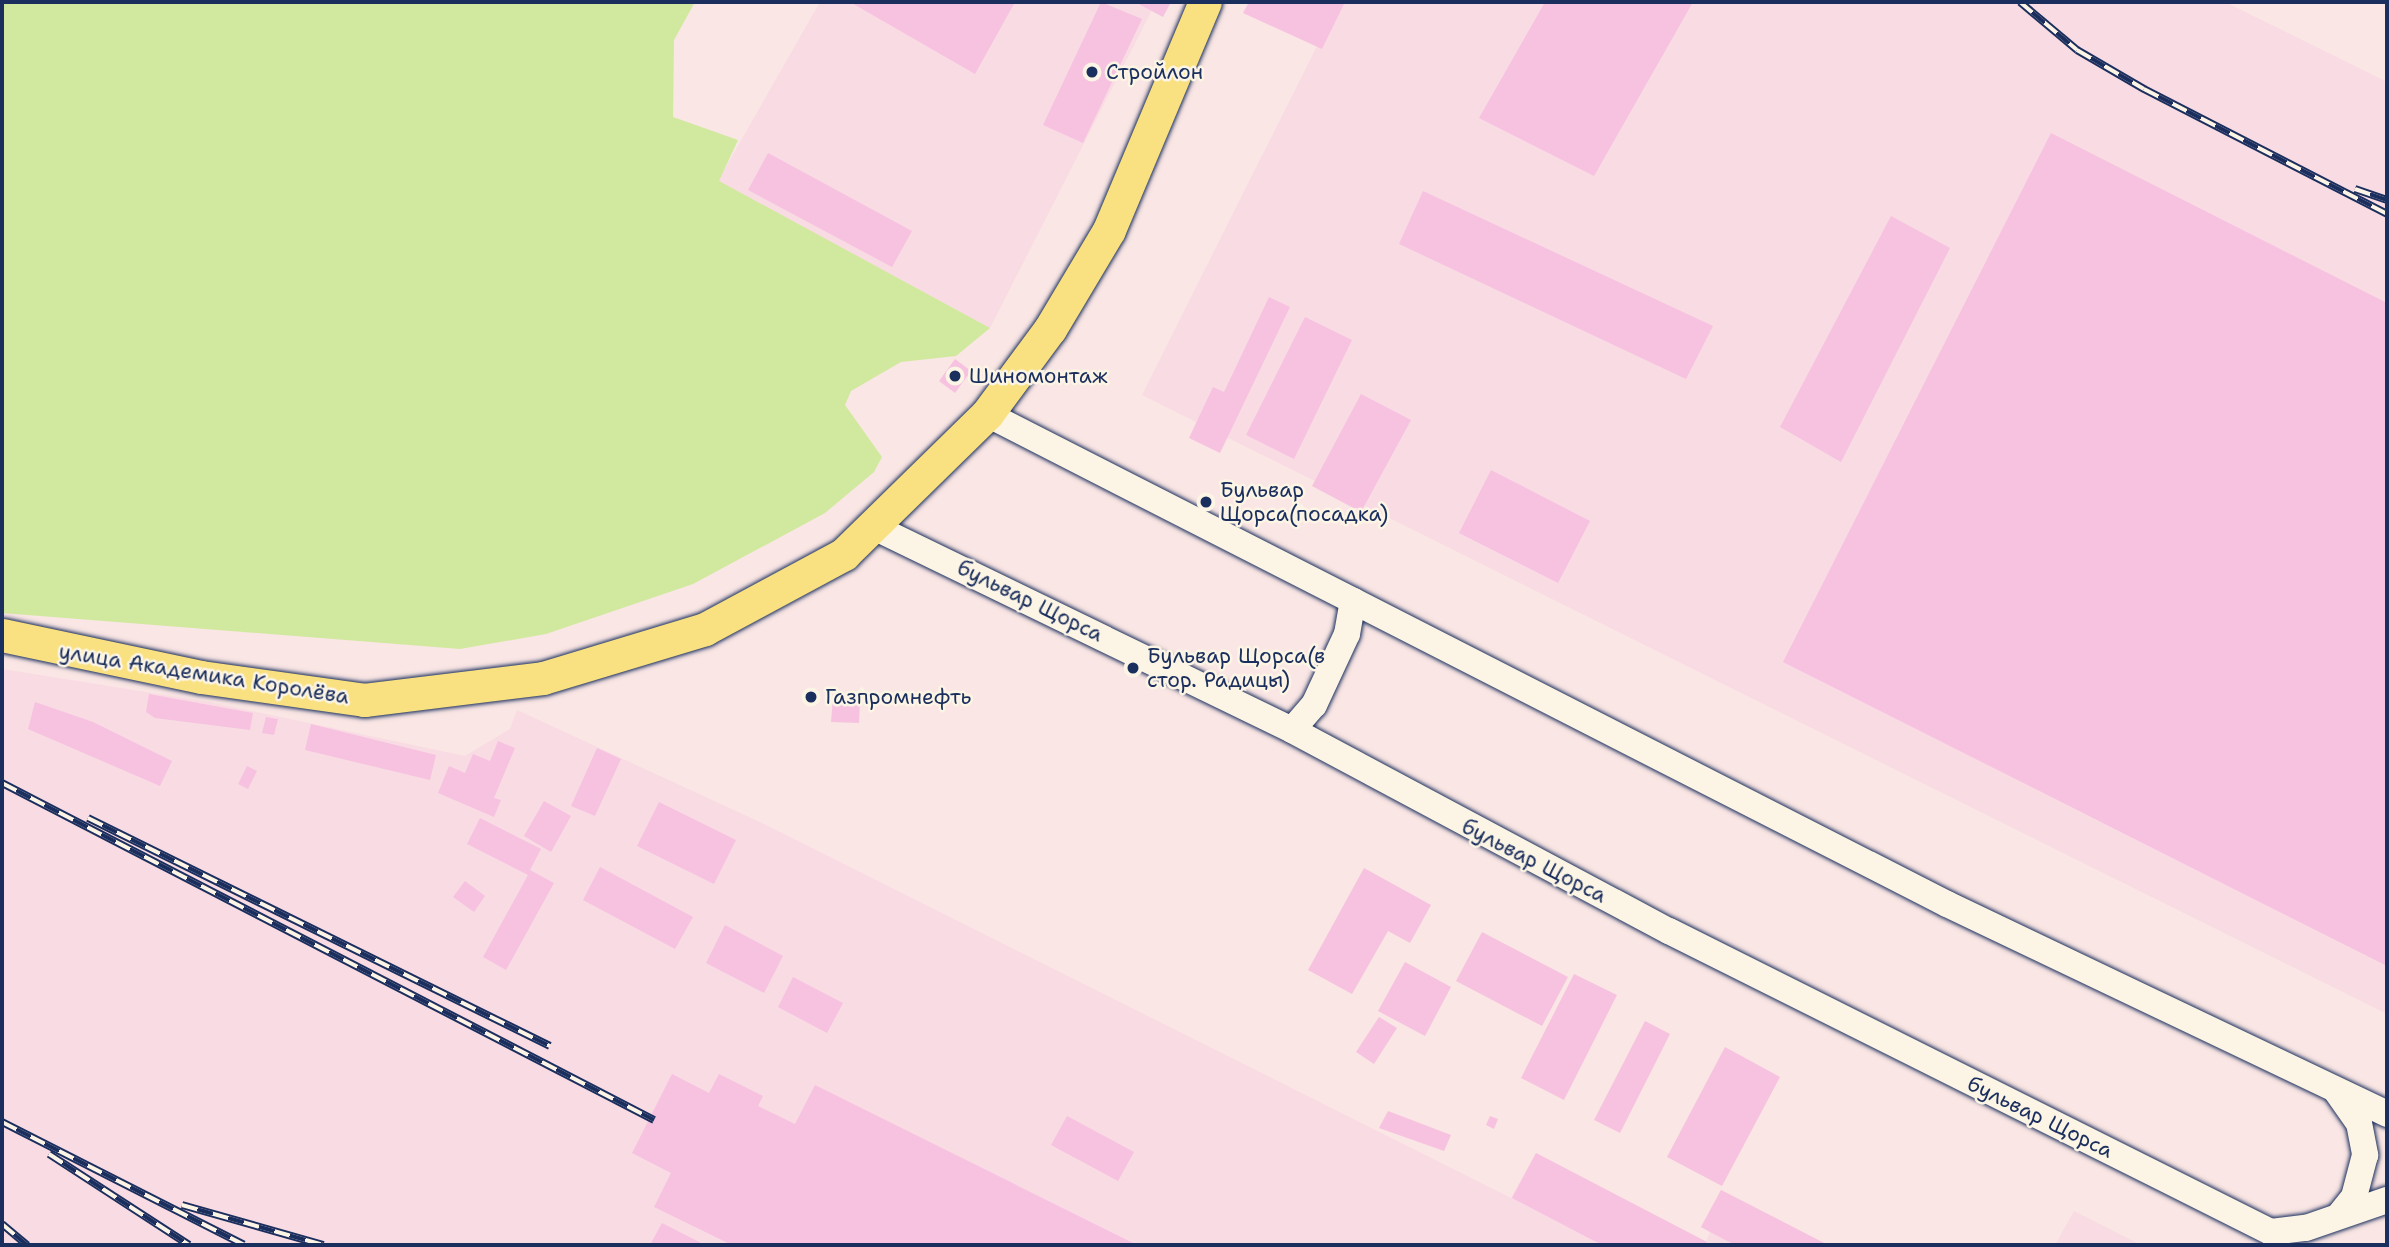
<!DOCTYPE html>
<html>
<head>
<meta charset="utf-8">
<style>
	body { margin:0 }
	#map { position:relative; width:2389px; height:1247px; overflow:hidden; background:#fae6e4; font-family:"Shantell Sans",sans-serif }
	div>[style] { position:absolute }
	.built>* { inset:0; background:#f9dbe3 }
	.green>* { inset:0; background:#d1e99e }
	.building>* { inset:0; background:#f6c2e0 }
	.roads { filter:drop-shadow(0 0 2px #1b2f5e) drop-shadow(0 0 2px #1b2f5e) }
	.minor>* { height:26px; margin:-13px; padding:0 13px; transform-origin:13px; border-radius:13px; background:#fcf5e5 }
	.major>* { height:33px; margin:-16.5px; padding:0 16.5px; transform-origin:16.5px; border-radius:16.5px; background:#f9e181 }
	.rail>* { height:8px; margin-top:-4px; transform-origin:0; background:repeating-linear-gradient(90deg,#fcf5e5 0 16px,#1b2f5e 0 32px); box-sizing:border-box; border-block:2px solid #1b2f5e }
	.dots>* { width:19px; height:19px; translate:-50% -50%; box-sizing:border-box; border:4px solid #fcf5e5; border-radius:50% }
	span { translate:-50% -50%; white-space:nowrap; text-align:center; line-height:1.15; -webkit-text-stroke:5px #fcf5e5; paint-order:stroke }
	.poi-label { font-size:21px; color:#1b2f5e }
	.left { translate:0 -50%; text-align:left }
	.street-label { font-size:21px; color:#1b2f5e }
	.frame { position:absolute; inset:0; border:4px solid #1b2f5e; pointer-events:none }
</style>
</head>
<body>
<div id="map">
	<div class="built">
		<i style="clip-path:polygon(820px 2px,1156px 2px,990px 328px,718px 181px)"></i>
		<i style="clip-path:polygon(1339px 2px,2225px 2px,2387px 82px,2387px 1014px,1142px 395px)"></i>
		<i style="clip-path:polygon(2px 669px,209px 702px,465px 756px,510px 729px,517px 710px,766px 825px,1511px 1198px,1536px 1153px,1706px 1242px,1710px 1232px,1701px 1227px,1721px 1190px,1828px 1245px,2px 1245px)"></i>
		<i style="clip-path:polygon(2074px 1211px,2141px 1245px,2055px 1245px)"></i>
	</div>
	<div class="green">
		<i style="clip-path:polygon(2px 2px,695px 2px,674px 40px,673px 117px,738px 140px,719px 181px,990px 328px,956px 356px,901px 362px,851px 391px,845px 405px,882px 457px,874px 472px,825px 513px,693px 584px,546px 634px,460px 649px,2px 613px)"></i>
	</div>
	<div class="building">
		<i style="clip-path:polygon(850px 2px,1015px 2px,975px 74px)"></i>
		<i style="clip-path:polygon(1101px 2px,1142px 19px,1083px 143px,1043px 125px)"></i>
		<i style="clip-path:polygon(1135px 2px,1171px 2px,1163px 17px)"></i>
		<i style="clip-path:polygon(1249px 2px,1345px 2px,1322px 49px,1243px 13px)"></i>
		<i style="clip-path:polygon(1545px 2px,1693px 2px,1594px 176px,1479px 118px)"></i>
		<i style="clip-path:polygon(2051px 133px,2387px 303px,2387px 966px,1783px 662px)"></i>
		<i style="clip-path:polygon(768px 153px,912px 231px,892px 267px,748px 190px)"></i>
		<i style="clip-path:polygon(1423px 191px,1713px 326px,1686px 379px,1399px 244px)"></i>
		<i style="clip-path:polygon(1891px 216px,1950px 248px,1841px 462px,1780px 427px)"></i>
		<i style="clip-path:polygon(1269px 297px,1290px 307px,1220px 453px,1189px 438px,1213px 387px,1224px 392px)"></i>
		<i style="clip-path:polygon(1305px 317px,1352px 340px,1294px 459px,1246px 435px)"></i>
		<i style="clip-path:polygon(955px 359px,971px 371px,955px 393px,939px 381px)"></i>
		<i style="clip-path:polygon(1361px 394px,1411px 420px,1361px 512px,1312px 486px)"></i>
		<i style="clip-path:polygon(1491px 470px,1590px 521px,1558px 583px,1459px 533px)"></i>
		<i style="clip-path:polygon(149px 694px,253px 713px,250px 730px,155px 718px,146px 712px)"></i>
		<i style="clip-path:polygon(833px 698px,860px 700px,859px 723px,831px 722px)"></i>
		<i style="clip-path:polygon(35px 702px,93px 722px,172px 761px,160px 786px,28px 729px)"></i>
		<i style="clip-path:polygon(266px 717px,278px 719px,274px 735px,262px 733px)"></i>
		<i style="clip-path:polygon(311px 724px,436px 755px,430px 780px,305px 750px)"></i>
		<i style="clip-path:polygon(498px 741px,515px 748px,494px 798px,501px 800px,494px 817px,438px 793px,449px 766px,465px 773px,473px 754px,490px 761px)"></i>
		<i style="clip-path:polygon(597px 748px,621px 759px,595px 816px,571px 806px)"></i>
		<i style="clip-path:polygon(247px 766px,257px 771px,248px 789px,238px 784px)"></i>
		<i style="clip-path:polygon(544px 801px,571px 816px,551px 852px,524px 836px)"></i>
		<i style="clip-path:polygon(659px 802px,736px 840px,714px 884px,637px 846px)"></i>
		<i style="clip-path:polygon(480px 818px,541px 849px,530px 870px,554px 883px,506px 970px,483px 957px,528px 875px,467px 844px)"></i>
		<i style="clip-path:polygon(600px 867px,693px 917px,675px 949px,583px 900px)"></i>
		<i style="clip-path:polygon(1364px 868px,1431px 905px,1410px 943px,1388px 931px,1352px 994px,1308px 970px)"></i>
		<i style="clip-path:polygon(465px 881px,485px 896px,474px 912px,453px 897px)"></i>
		<i style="clip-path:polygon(725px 925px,783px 956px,764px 993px,706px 963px)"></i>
		<i style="clip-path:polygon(1482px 932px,1568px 977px,1542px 1026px,1456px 981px)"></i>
		<i style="clip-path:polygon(1405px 962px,1451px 987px,1425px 1036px,1378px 1011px)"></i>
		<i style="clip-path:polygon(1574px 974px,1617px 995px,1564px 1100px,1521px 1078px)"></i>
		<i style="clip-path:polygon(793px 977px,843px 1003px,827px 1033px,778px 1007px)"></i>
		<i style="clip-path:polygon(1379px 1017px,1397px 1028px,1374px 1064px,1356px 1052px)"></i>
		<i style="clip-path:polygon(1645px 1021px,1670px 1034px,1620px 1133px,1594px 1120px)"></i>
		<i style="clip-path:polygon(1725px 1047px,1780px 1077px,1722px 1186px,1667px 1157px)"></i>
		<i style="clip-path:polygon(672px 1074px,709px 1093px,719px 1074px,763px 1096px,758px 1106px,795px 1124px,815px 1085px,1137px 1245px,732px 1245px,654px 1207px,671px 1173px,632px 1153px)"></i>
		<i style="clip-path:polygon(1388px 1111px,1451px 1135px,1444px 1151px,1379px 1128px)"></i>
		<i style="clip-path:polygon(1067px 1116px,1134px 1152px,1118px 1181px,1051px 1145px)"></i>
		<i style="clip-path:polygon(1490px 1116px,1498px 1119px,1494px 1129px,1486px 1125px)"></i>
		<i style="clip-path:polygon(1536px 1153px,1707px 1242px,1705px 1245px,1602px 1245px,1512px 1198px)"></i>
		<i style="clip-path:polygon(1721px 1190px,1828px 1245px,1735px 1245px,1710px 1232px,1701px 1227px)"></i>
		<i style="clip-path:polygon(662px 1223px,705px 1245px,650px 1245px)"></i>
	</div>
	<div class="roads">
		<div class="minor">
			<i style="left:987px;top:414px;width:1078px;rotate:27.04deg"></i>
			<i style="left:1947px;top:904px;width:488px;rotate:25.5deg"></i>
			<i style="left:874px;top:527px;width:465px;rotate:25.9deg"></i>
			<i style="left:1292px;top:730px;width:427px;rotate:28.1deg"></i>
			<i style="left:1669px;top:931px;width:673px;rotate:26.57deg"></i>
			<i style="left:2271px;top:1232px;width:35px;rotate:-7deg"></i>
			<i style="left:2306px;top:1228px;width:86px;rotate:-19.1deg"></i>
			<i style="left:1292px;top:730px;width:33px;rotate:-49deg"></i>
			<i style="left:1314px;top:705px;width:78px;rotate:-65.1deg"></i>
			<i style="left:1347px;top:634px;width:34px;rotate:-80deg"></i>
			<i style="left:2337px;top:1092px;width:38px;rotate:55deg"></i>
			<i style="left:2359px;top:1123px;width:33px;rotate:79deg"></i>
			<i style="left:2365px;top:1155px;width:43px;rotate:104.7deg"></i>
			<i style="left:2354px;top:1197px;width:21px;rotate:129deg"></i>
		</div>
		<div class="major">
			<i style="left:2px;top:635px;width:203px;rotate:11.9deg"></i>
			<i style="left:201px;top:677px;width:165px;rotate:8deg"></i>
			<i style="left:364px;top:700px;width:180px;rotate:-7deg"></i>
			<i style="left:543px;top:678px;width:169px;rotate:-16.8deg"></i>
			<i style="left:705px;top:629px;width:158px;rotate:-28.3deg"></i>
			<i style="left:844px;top:554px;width:200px;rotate:-44.4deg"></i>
			<i style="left:987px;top:414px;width:106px;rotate:-53.5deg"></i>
			<i style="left:1050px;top:329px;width:115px;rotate:-59.2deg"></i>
			<i style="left:1109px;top:230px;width:247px;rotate:-67.2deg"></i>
		</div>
	</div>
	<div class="rail">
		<i style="left:2020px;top:2px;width:75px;rotate:40.1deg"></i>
		<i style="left:2077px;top:50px;width:78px;rotate:30.2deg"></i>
		<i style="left:2144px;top:89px;width:273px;rotate:27.2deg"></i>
		<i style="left:2355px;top:189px;width:34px;rotate:19deg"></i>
		<i style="left:2px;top:783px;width:734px;rotate:27.33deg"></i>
		<i style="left:88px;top:818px;width:515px;rotate:26.27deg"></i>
		<i style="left:2px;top:1122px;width:271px;rotate:26.9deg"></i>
		<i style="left:49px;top:1154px;width:167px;rotate:33deg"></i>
		<i style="left:182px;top:1205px;width:147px;rotate:15.8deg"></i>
		<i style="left:2px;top:1224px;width:33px;rotate:40deg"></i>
	</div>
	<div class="dots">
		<i style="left:1092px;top:72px;background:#1b2f5e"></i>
		<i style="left:955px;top:376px;background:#1b2f5e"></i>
		<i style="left:1206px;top:502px;background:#1b2f5e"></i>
		<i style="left:1133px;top:668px;background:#1b2f5e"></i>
		<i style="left:811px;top:697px;background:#1b2f5e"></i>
	</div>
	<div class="poi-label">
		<span class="left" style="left:1106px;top:72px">Стройлон</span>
		<span class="left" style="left:969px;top:376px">Шиномонтаж</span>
		<span class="left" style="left:1220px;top:502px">Бульвар<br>Щорса(посадка)</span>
		<span class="left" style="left:1147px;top:668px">Бульвар Щорса(в<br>стор. Радицы)</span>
		<span class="left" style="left:825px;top:697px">Газпромнефть</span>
	</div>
	<div class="street-label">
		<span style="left:1030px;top:601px;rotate:26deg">бульвар Щорса</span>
		<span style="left:204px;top:674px;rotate:9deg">улица Академика Королёва</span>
		<span style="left:1534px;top:861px;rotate:27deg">бульвар Щорса</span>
		<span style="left:2040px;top:1117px;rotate:26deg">бульвар Щорса</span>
	</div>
	<div class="frame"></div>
</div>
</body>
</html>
